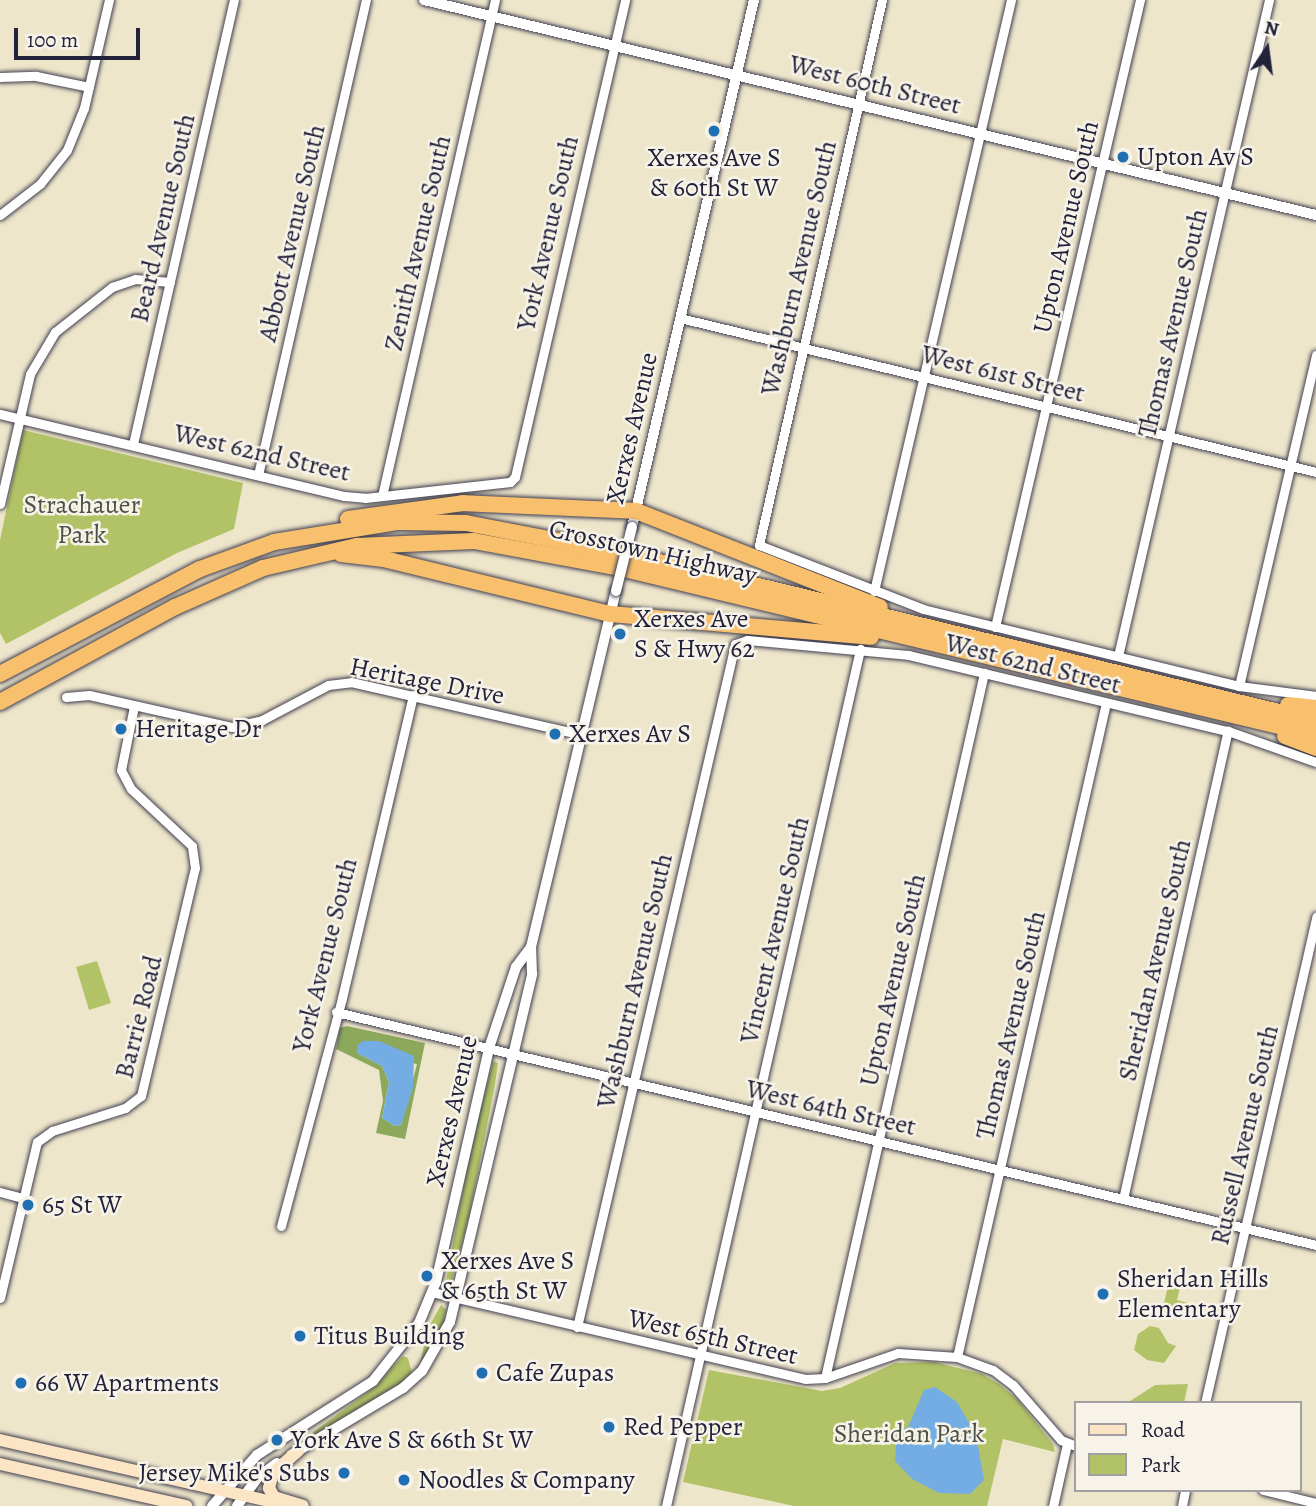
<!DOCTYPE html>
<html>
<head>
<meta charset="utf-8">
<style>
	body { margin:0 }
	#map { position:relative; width:1316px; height:1506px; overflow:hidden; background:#eee6cb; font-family:Alegreya,serif }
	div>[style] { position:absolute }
	.green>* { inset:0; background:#b1c366 }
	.forest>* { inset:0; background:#8ca95b }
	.water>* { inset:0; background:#73ade3 }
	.roads { filter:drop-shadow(0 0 2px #413f51) drop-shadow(0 0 2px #413f51) }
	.minor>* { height:9px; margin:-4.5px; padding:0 4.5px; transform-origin:4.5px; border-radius:4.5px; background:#fff }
	.tertiary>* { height:10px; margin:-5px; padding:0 5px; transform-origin:5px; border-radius:5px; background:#fff }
	.secondary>* { height:12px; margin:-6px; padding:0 6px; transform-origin:6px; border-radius:6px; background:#fce5c4 }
	.motorway>* { height:16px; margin:-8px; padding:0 8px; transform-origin:8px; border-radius:8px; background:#f8bf6c }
	.bridges { filter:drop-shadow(0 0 2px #413f51) drop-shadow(0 0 2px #413f51) }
	.tertiary-bridge>* { height:10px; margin:-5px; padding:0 5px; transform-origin:5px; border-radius:5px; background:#fff }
	.dots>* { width:19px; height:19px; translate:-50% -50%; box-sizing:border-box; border:4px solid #f7f3e8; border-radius:50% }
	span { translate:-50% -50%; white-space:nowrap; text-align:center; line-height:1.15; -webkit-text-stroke:5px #f7f3e8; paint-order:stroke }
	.street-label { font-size:26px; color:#22223b }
	.poi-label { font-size:26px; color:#22223b }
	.left { translate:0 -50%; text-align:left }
	.right { translate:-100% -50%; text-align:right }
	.park-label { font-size:26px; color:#4d5248 }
	.legend { position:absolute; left:1074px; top:1401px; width:228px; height:91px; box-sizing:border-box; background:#f7f3e8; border:2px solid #a29fa3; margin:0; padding:9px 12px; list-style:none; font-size:21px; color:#22223b }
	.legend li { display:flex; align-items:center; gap:14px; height:35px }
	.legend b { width:35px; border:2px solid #a29fa3 }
	.north { position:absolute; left:1232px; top:14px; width:70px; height:70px; -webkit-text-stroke:5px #f7f3e8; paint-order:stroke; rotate:13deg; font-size:19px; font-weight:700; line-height:28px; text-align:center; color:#22223b }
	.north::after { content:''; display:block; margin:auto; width:24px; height:32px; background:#22223b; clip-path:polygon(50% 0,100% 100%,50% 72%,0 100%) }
	.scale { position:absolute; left:14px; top:28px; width:126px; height:32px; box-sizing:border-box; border:4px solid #22223b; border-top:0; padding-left:9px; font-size:21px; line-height:24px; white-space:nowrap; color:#22223b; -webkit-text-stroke:5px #f7f3e8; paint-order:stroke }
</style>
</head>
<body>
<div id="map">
	<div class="green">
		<i style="clip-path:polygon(23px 430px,243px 483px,234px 529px,177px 553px,6px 644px,0 633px,0 540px)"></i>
		<i style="clip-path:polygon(97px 961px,111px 1003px,89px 1010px,76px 967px)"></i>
		<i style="clip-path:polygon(493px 1061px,498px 1063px,495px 1084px,469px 1217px,450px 1287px,446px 1281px,471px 1146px)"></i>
		<i style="clip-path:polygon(1169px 1281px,1181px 1284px,1177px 1300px,1188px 1303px,1191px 1317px,1162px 1312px)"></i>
		<i style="clip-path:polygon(441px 1305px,446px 1310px,444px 1322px,420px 1365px,427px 1330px)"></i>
		<i style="clip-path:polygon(1150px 1326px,1159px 1328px,1168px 1343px,1176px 1346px,1164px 1363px,1147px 1360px,1134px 1350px,1138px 1334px)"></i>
		<i style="clip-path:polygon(403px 1356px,408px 1358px,412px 1373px,401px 1384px,315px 1436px,313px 1432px,372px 1389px)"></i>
		<i style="clip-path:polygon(934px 1362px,982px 1374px,999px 1384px,1017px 1399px,1053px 1444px,1055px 1452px,1003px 1439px,987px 1506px,794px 1506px,683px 1482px,709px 1370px,822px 1391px,840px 1388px,895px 1363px)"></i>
		<i style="clip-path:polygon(1188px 1384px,1184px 1403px,1127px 1403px,1155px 1385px)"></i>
	</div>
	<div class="forest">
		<i style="clip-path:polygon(evenodd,347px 1026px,425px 1043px,405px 1139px,376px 1133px,383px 1101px,379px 1070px,336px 1049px,340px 1028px,347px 1026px,357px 1053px,417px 1064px,401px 1125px,395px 1126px,382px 1118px,389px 1082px,382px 1066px,357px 1053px)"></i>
	</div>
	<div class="water">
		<i style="clip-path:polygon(363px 1041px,379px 1041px,414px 1056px,413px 1088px,401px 1125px,395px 1126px,382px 1118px,389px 1082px,382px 1066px,357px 1053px,357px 1046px)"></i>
		<i style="clip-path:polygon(935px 1387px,957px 1402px,976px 1435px,984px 1480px,970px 1494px,939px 1493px,912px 1479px,895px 1461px,897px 1432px,908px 1427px,924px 1390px)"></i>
	</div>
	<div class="roads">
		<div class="minor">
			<i style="left:882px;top:0;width:559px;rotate:102.72deg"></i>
			<i style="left:759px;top:545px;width:176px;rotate:21.3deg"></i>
			<i style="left:923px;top:609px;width:325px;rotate:13.7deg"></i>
			<i style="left:1239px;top:686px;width:78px;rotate:7.4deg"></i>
			<i style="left:0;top:77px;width:36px;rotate:-2deg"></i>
			<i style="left:36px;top:76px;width:54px;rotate:11.7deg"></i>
			<i style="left:0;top:215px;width:51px;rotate:-37.8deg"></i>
			<i style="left:40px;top:184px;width:43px;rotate:-51.5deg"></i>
			<i style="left:67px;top:150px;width:45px;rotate:-68deg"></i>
			<i style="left:84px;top:108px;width:111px;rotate:-77deg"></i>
			<i style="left:680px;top:318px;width:654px;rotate:13.61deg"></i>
			<i style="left:0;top:414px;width:354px;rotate:13.4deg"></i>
			<i style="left:344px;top:496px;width:21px;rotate:5deg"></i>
			<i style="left:365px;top:498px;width:146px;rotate:-6.3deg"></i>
			<i style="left:510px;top:482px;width:7px;rotate:-45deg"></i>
			<i style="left:515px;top:477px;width:490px;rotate:-77deg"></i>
			<i style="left:133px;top:444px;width:455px;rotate:-77.2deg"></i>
			<i style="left:258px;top:475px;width:487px;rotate:-77.2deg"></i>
			<i style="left:382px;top:496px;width:509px;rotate:-77.17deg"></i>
			<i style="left:0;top:504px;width:133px;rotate:-77deg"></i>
			<i style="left:30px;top:374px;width:49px;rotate:-59.2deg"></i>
			<i style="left:55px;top:332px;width:73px;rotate:-38.3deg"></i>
			<i style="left:112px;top:287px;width:24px;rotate:-19deg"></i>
			<i style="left:135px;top:279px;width:35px;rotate:5deg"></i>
			<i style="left:874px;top:591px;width:607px;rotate:-76.95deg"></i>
			<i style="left:995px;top:627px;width:644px;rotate:-76.98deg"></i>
			<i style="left:1118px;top:656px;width:673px;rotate:-77.04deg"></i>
			<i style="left:1239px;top:686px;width:340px;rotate:-76.9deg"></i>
			<i style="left:66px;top:697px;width:23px;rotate:-5deg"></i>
			<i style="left:89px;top:695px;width:147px;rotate:12.6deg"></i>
			<i style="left:232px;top:727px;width:31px;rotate:-13deg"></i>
			<i style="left:262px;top:720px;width:75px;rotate:-27.9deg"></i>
			<i style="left:328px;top:685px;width:23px;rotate:-7deg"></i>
			<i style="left:351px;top:682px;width:238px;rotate:12.9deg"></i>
			<i style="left:336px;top:1012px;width:1007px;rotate:13.37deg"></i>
			<i style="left:0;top:1192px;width:24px;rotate:15deg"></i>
			<i style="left:1123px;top:1199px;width:480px;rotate:-77.4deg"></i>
			<i style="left:281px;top:1226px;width:236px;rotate:-75deg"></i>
			<i style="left:342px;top:998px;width:311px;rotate:-76.8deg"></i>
			<i style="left:432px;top:1292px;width:383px;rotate:13.1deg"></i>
			<i style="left:805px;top:1379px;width:20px;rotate:-3deg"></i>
			<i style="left:825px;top:1378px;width:77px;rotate:-18.9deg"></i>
			<i style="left:898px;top:1353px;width:59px;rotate:3.9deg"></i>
			<i style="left:957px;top:1357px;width:38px;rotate:20deg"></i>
			<i style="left:993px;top:1370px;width:25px;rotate:37deg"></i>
			<i style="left:1013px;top:1385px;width:73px;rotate:48.9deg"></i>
			<i style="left:1061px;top:1440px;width:16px;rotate:22deg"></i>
			<i style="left:0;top:1298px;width:160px;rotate:-76.7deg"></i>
			<i style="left:37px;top:1142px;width:19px;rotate:-36deg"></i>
			<i style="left:52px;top:1131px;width:77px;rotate:-17.5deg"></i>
			<i style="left:125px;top:1108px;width:20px;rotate:-37deg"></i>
			<i style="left:141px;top:1096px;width:234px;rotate:-76.7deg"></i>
			<i style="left:195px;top:868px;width:22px;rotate:-98deg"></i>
			<i style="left:192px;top:846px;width:83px;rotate:-136.9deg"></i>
			<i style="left:131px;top:789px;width:21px;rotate:-118deg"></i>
			<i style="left:121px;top:770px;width:65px;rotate:-78.5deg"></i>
			<i style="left:577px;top:1327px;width:701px;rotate:-76.97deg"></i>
			<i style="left:735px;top:644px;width:13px;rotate:-18deg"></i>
			<i style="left:747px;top:640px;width:162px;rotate:5.3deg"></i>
			<i style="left:908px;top:655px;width:329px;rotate:13.4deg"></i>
			<i style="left:1228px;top:731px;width:93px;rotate:19.4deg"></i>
			<i style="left:957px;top:1357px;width:671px;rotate:-77.17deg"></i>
			<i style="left:825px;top:1378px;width:723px;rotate:-77.29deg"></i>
			<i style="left:1205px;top:1403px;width:499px;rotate:-77.1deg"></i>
			<i style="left:1263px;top:1490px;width:55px;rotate:13.8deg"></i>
			<i style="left:666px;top:1506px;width:879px;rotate:-77.24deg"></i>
			<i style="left:1053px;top:1506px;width:64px;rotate:-77.3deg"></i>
			<i style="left:1182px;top:1506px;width:16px;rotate:-79deg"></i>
		</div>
		<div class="tertiary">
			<i style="left:424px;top:0;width:918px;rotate:13.55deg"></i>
			<i style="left:632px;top:527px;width:541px;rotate:-76.97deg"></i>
			<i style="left:291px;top:1455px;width:131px;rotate:-30.9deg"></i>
			<i style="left:403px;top:1388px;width:25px;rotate:-42deg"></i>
			<i style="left:422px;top:1371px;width:56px;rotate:-60.3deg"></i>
			<i style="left:450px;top:1322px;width:358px;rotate:-76.7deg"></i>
			<i style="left:532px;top:974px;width:27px;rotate:-92deg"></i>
			<i style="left:531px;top:947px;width:366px;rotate:-76.6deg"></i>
			<i style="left:212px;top:1506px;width:68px;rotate:-48.6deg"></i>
			<i style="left:257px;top:1455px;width:138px;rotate:-32.5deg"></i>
			<i style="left:373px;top:1381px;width:74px;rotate:-51.6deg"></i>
			<i style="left:419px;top:1323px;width:44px;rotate:-67.5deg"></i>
			<i style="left:436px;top:1282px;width:240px;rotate:-77.2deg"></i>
			<i style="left:489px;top:1048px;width:85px;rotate:-71.6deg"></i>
			<i style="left:516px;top:967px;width:25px;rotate:-53deg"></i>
			<i style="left:237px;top:1506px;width:34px;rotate:-54deg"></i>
			<i style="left:257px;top:1478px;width:25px;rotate:-37deg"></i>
		</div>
		<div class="secondary">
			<i style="left:0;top:1440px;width:298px;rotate:12.8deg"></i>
			<i style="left:298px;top:1451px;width:33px;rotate:139deg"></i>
			<i style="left:273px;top:1473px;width:16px;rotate:105deg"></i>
			<i style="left:269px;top:1488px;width:10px;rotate:61deg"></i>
			<i style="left:274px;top:1497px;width:30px;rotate:17deg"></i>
			<i style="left:0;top:1464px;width:191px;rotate:12.7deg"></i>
		</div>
		<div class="motorway">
			<i style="left:348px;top:519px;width:116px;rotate:-7.9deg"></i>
			<i style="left:463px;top:503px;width:173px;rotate:2.6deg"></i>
			<i style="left:636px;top:511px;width:262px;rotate:21.5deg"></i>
			<i style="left:341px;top:554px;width:43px;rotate:6.6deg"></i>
			<i style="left:384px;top:559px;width:233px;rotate:13.7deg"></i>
			<i style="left:610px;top:614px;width:262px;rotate:5deg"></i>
			<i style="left:0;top:674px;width:226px;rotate:-27.7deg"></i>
			<i style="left:200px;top:569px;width:79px;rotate:-20deg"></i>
			<i style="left:274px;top:542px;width:126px;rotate:-9.2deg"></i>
			<i style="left:398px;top:522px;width:68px;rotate:0.8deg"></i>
			<i style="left:466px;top:523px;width:159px;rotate:10.9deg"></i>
			<i style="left:622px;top:553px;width:714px;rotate:13.61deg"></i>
			<i style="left:0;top:702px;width:199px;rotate:-28.5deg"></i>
			<i style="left:175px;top:607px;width:96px;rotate:-23.9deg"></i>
			<i style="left:263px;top:568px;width:97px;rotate:-13.2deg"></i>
			<i style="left:357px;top:546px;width:117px;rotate:-2.4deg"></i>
			<i style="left:474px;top:541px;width:148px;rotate:10.5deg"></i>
			<i style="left:620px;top:568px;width:716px;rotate:13.49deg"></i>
			<i style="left:1288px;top:705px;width:28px;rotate:6deg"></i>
			<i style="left:1285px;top:736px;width:33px;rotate:21deg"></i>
		</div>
	</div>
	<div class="bridges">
		<div class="tertiary-bridge">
			<i style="left:616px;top:591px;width:66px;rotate:-76deg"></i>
		</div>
	</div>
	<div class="dots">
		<i style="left:714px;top:131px;background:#1f6fb2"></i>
		<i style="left:1123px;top:157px;background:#1f6fb2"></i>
		<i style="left:620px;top:634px;background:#1f6fb2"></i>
		<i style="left:121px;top:729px;background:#1f6fb2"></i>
		<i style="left:555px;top:734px;background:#1f6fb2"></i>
		<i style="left:28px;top:1205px;background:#1f6fb2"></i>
		<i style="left:427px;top:1276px;background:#1f6fb2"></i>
		<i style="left:1103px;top:1294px;background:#1f6fb2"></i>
		<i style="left:300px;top:1336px;background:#1f6fb2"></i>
		<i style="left:482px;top:1373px;background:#1f6fb2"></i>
		<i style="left:21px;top:1383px;background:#1f6fb2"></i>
		<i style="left:609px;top:1427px;background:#1f6fb2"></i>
		<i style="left:277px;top:1440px;background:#1f6fb2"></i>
		<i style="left:344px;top:1473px;background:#1f6fb2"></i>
		<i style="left:404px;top:1480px;background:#1f6fb2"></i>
	</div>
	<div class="street-label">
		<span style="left:875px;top:85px;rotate:14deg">West 60th Street</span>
		<span style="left:163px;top:218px;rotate:-77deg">Beard Avenue South</span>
		<span style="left:1066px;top:227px;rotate:-77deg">Upton Avenue South</span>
		<span style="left:292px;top:233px;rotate:-77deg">Abbott Avenue South</span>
		<span style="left:548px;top:233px;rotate:-77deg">York Avenue South</span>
		<span style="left:418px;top:243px;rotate:-77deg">Zenith Avenue South</span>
		<span style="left:799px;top:268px;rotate:-77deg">Washburn Avenue South</span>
		<span style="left:1173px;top:323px;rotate:-77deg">Thomas Avenue South</span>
		<span style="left:1003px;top:374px;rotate:14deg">West 61st Street</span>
		<span style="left:632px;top:428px;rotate:-77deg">Xerxes Avenue</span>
		<span style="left:262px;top:453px;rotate:13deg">West 62nd Street</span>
		<span style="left:653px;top:552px;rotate:13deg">Crosstown Highway</span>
		<span style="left:1033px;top:664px;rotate:14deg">West 62nd Street</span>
		<span style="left:427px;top:681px;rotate:11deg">Heritage Drive</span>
		<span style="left:775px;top:930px;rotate:-77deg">Vincent Avenue South</span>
		<span style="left:325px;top:955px;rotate:-76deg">York Avenue South</span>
		<span style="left:1155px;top:960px;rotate:-77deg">Sheridan Avenue South</span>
		<span style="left:893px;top:980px;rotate:-77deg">Upton Avenue South</span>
		<span style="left:635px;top:981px;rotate:-77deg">Washburn Avenue South</span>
		<span style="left:139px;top:1017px;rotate:-76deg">Barrie Road</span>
		<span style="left:1011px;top:1025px;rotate:-77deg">Thomas Avenue South</span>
		<span style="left:831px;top:1108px;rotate:13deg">West 64th Street</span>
		<span style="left:452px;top:1111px;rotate:-77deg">Xerxes Avenue</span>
		<span style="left:1245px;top:1135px;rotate:-77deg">Russell Avenue South</span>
		<span style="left:713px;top:1337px;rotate:13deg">West 65th Street</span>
	</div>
	<div class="poi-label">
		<span class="left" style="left:1137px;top:157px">Upton Av S</span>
		<span style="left:714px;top:173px">Xerxes Ave S<br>&amp; 60th St W</span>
		<span class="left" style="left:634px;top:634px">Xerxes Ave<br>S &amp; Hwy 62</span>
		<span class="left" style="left:135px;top:729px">Heritage Dr</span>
		<span class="left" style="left:569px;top:734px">Xerxes Av S</span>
		<span class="left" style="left:42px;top:1205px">65 St W</span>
		<span class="left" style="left:441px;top:1276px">Xerxes Ave S<br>&amp; 65th St W</span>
		<span class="left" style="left:1117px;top:1294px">Sheridan Hills<br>Elementary</span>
		<span class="left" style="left:314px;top:1336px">Titus Building</span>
		<span class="left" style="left:496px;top:1373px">Cafe Zupas</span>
		<span class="left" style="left:35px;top:1383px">66 W Apartments</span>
		<span class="left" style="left:623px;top:1427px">Red Pepper</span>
		<span class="left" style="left:291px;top:1440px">York Ave S &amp; 66th St W</span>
		<span class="right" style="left:330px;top:1473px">Jersey Mike's Subs</span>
		<span class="left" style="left:418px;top:1480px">Noodles &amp; Company</span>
	</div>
	<div class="park-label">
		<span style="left:82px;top:520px">Strachauer<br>Park</span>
		<span style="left:909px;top:1434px">Sheridan Park</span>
	</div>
	<ul class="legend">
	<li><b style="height:9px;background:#fce5c4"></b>Road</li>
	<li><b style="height:19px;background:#b1c366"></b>Park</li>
	</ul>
	<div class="north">N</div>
	<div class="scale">100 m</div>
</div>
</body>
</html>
